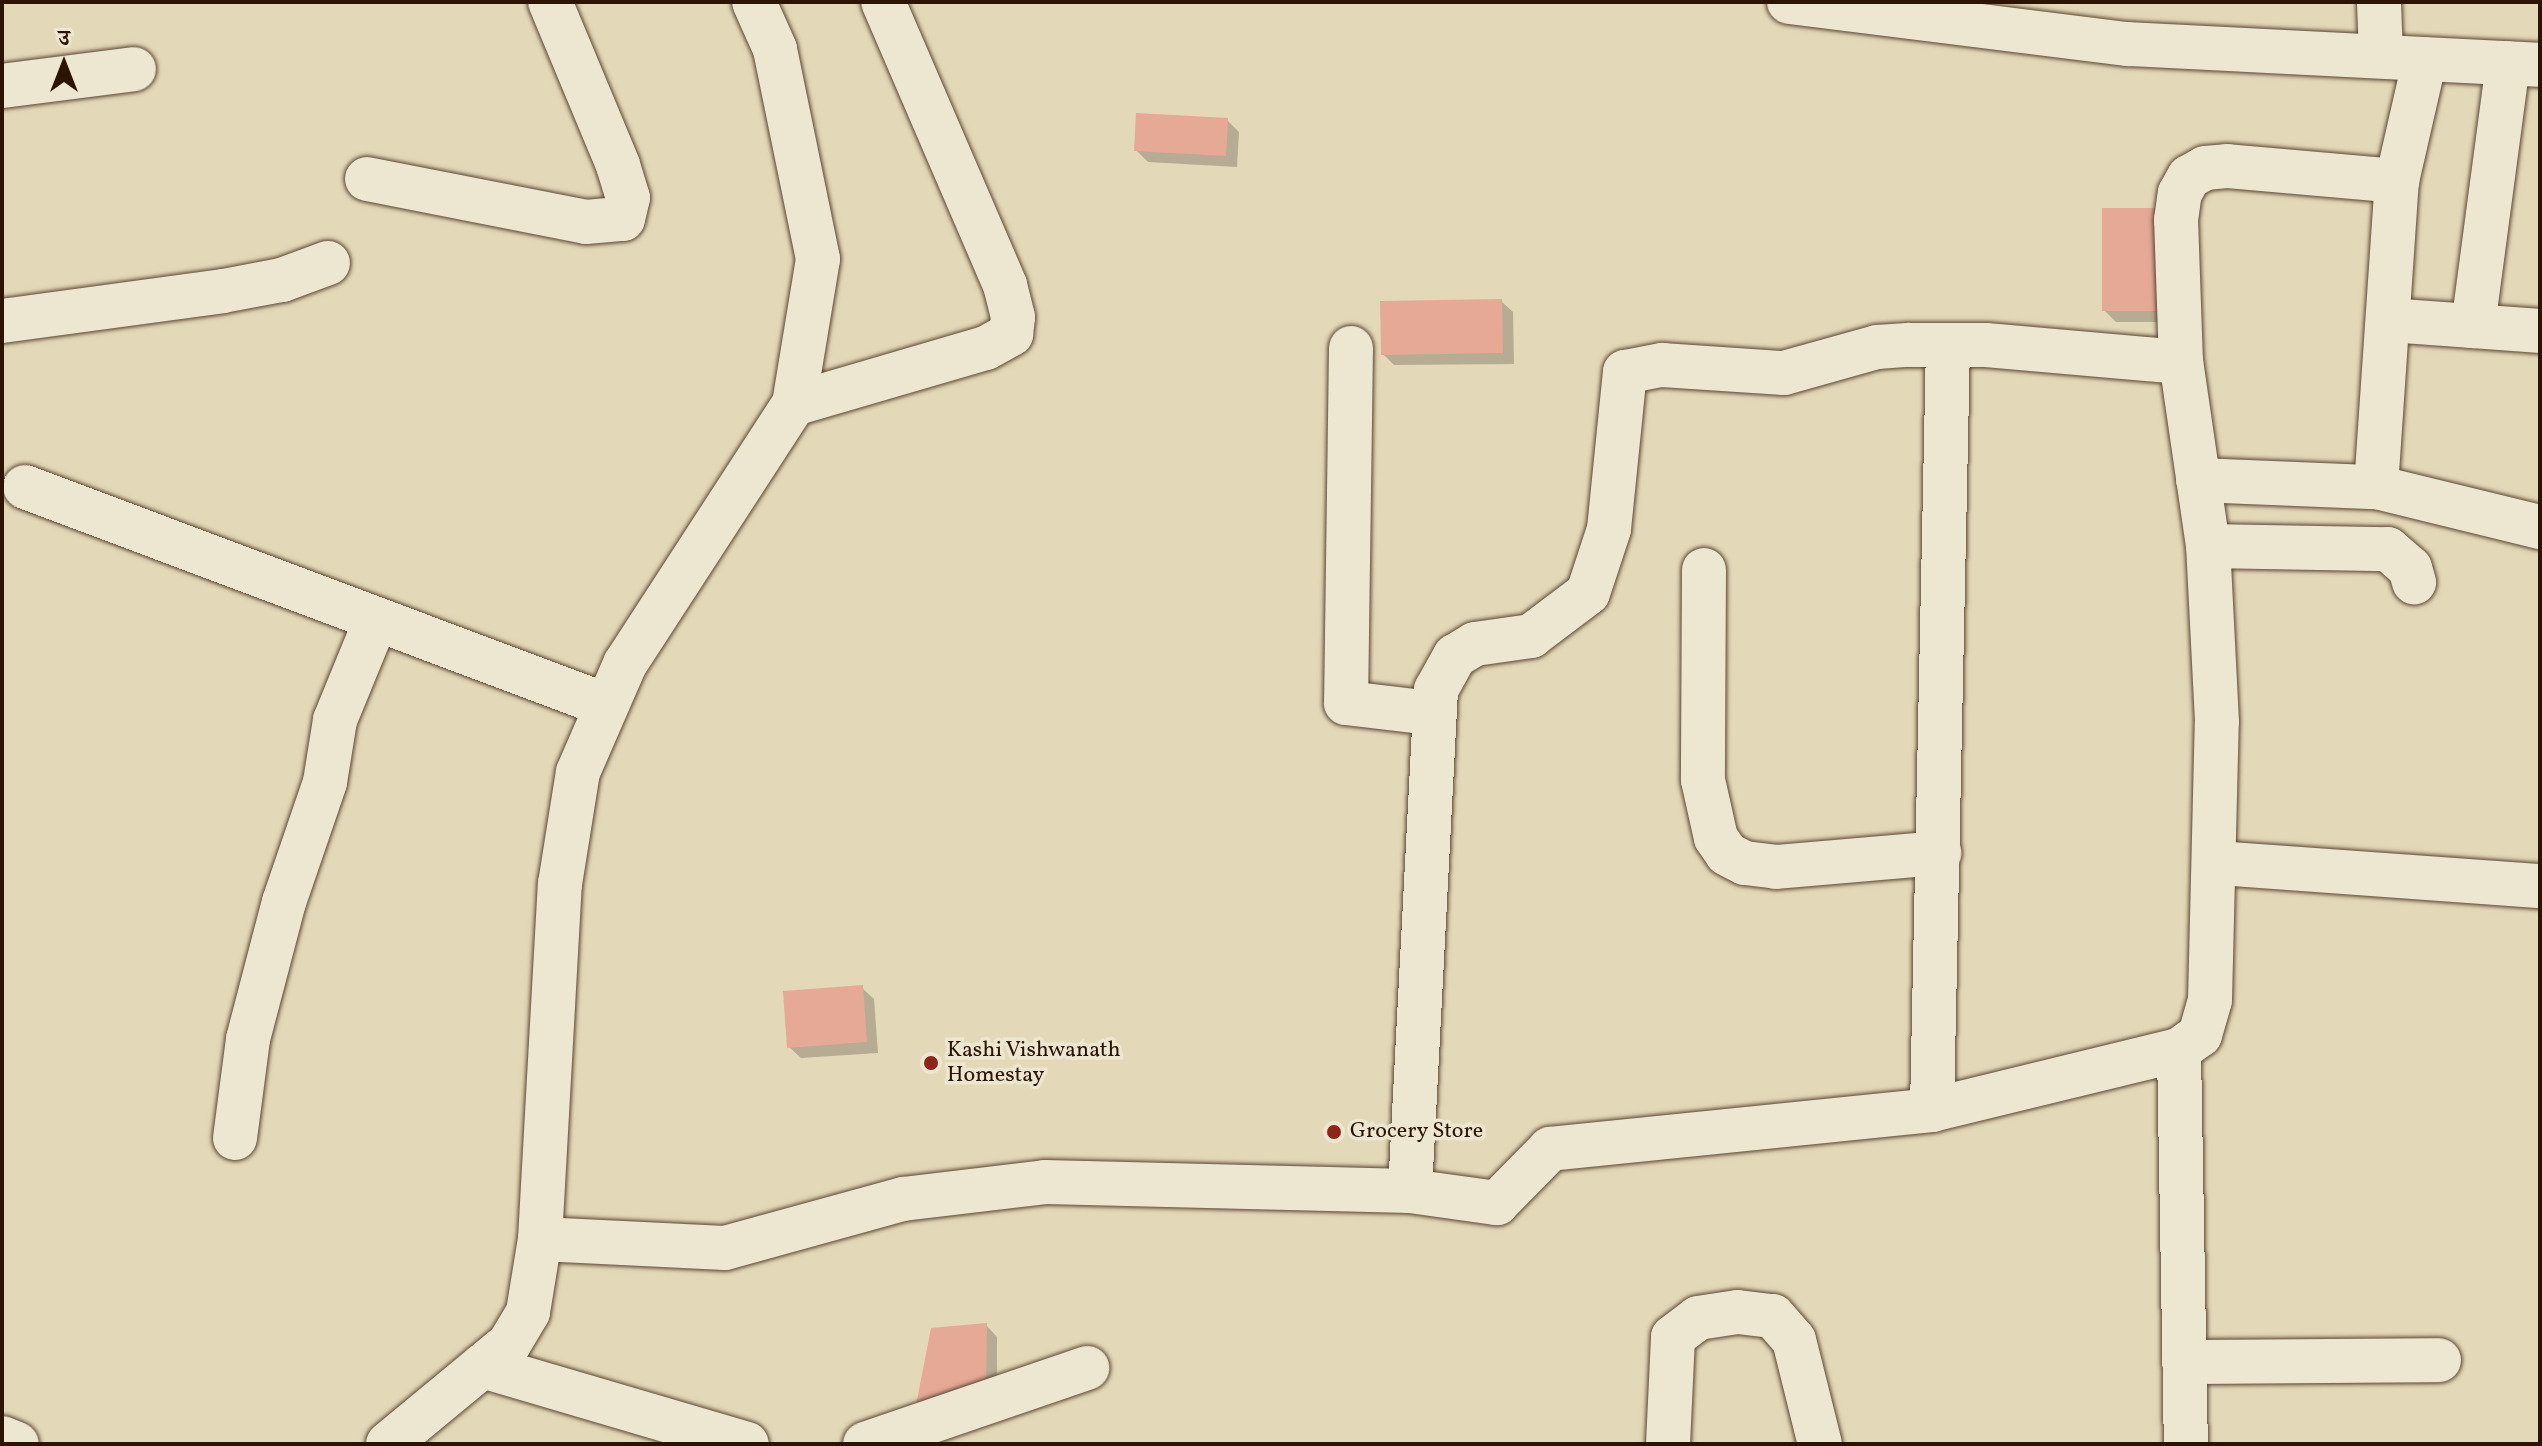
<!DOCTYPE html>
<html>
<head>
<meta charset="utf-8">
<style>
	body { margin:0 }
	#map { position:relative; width:2542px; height:1446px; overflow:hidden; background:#e3d8b8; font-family:Vollkorn,"Noto Serif Devanagari",serif }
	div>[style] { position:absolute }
	.shadow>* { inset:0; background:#0003 }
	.building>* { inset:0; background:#e5a996 }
	.roads { filter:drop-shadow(0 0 2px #5a4530) drop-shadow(0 0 2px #5a4530) }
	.minor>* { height:44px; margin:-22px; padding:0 22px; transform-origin:22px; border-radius:22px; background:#ede6d1 }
	.dots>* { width:22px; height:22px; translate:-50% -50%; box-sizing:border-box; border:4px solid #ede6d1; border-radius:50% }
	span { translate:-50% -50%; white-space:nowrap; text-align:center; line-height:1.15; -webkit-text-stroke:7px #ede6d1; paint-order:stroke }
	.poi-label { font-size:22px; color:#2c1402 }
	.left { translate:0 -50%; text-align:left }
	.frame { position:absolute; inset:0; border:4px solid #2c1402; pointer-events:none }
	.north { position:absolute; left:24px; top:24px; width:80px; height:80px; -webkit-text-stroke:6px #ede6d1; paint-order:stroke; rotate:0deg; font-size:22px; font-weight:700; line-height:32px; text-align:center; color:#2c1402 }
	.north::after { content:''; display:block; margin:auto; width:28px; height:36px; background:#2c1402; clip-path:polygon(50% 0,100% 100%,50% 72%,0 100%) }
</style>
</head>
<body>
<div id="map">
	<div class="shadow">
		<i style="clip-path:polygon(1227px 120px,1239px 132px,1237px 167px,1148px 162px,1136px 150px)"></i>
		<i style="clip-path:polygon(2104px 210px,2170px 322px,2116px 322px,2104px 310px)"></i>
		<i style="clip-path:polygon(1501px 301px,1513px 312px,1514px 364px,1394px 365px,1383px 354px)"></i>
		<i style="clip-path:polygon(862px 988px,874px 999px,878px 1053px,801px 1058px,789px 1047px)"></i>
		<i style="clip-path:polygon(986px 1325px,997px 1337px,997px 1404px,916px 1415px)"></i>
	</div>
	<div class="building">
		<i style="clip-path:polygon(1136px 113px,1228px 118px,1226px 156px,1134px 151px)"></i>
		<i style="clip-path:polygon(2102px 208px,2159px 208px,2159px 311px,2102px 311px)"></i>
		<i style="clip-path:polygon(1502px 299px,1503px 353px,1381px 355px,1380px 301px)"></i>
		<i style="clip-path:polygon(863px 985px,867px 1042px,787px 1048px,783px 991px)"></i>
		<i style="clip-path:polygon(987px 1323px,986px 1393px,914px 1416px,931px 1328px)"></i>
	</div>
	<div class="roads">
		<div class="minor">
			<i style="left:1789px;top:2px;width:342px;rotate:7.1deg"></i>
			<i style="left:2128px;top:44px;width:413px;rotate:2.9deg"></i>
			<i style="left:2379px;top:2px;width:54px;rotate:87.9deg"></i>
			<i style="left:2px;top:86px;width:133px;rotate:-7.3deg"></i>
			<i style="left:367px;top:179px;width:223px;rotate:11.1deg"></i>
			<i style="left:586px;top:222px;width:37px;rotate:-5deg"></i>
			<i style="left:623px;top:219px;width:22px;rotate:-77deg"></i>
			<i style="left:628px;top:198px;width:34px;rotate:-107deg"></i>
			<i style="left:618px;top:165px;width:177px;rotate:-112.6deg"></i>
			<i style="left:2388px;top:320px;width:152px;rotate:4.1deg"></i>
			<i style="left:2px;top:321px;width:223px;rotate:-7.7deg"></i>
			<i style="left:223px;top:291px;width:60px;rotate:-10.6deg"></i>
			<i style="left:282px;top:280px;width:49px;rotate:-20.3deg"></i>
			<i style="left:2473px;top:326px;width:265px;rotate:-82.4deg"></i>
			<i style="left:1948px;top:345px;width:765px;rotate:91.2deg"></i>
			<i style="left:1932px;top:1110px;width:254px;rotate:-13.7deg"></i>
			<i style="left:2179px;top:1050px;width:26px;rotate:-36deg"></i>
			<i style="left:2200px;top:1035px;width:36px;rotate:-74deg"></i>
			<i style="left:2210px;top:1000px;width:278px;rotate:-88.6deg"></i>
			<i style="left:2217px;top:722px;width:176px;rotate:-92.9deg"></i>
			<i style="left:2208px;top:546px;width:186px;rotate:-98.3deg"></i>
			<i style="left:2181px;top:362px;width:142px;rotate:-92deg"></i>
			<i style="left:2176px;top:220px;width:27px;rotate:-82deg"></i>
			<i style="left:2180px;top:193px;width:18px;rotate:-61deg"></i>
			<i style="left:2189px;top:177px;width:18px;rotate:-29deg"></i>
			<i style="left:2205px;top:168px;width:22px;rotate:-5deg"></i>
			<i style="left:2227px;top:166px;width:171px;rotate:5deg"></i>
			<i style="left:1351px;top:348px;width:355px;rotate:90.8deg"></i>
			<i style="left:1346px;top:703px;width:86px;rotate:6.7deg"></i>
			<i style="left:794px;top:404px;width:200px;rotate:-16.3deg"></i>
			<i style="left:986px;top:348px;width:29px;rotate:-29deg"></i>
			<i style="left:1011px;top:334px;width:17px;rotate:-83deg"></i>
			<i style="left:1013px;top:317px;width:33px;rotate:-104deg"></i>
			<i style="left:1005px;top:285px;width:308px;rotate:-113.3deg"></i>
			<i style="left:2198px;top:480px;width:178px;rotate:2.3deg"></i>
			<i style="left:2376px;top:487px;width:169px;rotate:13.7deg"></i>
			<i style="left:25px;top:487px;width:617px;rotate:20.58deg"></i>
			<i style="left:2376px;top:487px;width:307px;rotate:-86.1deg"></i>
			<i style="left:2397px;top:181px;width:125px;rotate:-77.1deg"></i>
			<i style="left:2208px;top:546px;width:180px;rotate:1deg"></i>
			<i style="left:2388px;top:549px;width:29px;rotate:41deg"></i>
			<i style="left:2410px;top:568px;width:15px;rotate:74deg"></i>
			<i style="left:1704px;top:570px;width:210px;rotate:90.3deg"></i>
			<i style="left:1703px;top:780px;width:59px;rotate:77.4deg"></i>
			<i style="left:1716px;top:838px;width:19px;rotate:55deg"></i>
			<i style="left:1727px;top:854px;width:20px;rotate:27deg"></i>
			<i style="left:1745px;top:863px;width:31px;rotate:7deg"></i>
			<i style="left:1776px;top:867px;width:164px;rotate:-4.9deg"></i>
			<i style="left:2217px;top:863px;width:324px;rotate:4.1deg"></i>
			<i style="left:2179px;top:1050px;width:394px;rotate:89deg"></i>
			<i style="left:235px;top:1138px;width:100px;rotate:-82.5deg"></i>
			<i style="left:248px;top:1039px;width:142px;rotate:-75.3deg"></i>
			<i style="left:284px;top:902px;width:127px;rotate:-71.1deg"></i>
			<i style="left:325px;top:782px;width:63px;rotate:-80.8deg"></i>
			<i style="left:335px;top:720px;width:108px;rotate:-67.7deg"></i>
			<i style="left:1410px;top:1191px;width:502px;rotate:-87.03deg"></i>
			<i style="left:1436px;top:690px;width:39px;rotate:-61deg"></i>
			<i style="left:1455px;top:656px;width:23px;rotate:-31deg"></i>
			<i style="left:1475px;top:644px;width:57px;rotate:-8.1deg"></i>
			<i style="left:1531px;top:636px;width:71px;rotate:-37deg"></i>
			<i style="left:1588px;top:593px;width:67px;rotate:-71.8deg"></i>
			<i style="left:1609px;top:529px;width:158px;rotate:-84.2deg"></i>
			<i style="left:1625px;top:372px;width:38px;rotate:-11deg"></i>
			<i style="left:1662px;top:365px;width:122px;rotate:3.8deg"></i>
			<i style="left:1784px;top:373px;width:97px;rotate:-15.6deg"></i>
			<i style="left:1877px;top:347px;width:31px;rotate:-4deg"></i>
			<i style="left:1908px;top:345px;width:78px"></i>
			<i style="left:1986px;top:345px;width:196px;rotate:5deg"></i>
			<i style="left:540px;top:1239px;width:185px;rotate:2.8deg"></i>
			<i style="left:725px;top:1248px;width:185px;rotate:-15.4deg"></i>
			<i style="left:903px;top:1199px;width:143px;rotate:-6.8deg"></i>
			<i style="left:1045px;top:1182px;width:365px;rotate:1.4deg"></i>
			<i style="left:1410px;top:1191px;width:88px;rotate:7.9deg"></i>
			<i style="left:1497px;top:1203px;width:76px;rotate:-45.5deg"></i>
			<i style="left:1550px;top:1149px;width:384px;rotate:-5.8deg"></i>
			<i style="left:2184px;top:1362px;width:255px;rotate:-0.4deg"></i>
			<i style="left:482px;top:1366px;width:276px;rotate:16.4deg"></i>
			<i style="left:2px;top:1438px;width:16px;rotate:22deg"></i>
			<i style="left:388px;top:1444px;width:157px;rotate:-39.6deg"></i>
			<i style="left:509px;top:1344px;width:37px;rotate:-59deg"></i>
			<i style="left:528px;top:1312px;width:74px;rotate:-80.7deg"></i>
			<i style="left:540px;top:1239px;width:356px;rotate:-86.8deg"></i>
			<i style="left:560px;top:884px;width:113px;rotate:-80.9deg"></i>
			<i style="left:578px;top:772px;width:118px;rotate:-66.5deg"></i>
			<i style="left:625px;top:664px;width:310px;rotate:-57deg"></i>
			<i style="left:794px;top:404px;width:147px;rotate:-80.6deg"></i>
			<i style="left:818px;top:259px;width:214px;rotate:-101.6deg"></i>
			<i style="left:775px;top:49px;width:51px;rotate:-114.1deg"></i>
			<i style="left:865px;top:1444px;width:235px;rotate:-18.9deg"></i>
			<i style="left:1668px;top:1444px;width:107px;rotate:-87.3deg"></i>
			<i style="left:1673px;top:1337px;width:31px;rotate:-37deg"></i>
			<i style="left:1698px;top:1318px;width:40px;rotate:-8.5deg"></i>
			<i style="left:1738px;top:1312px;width:35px;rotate:7deg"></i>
			<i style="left:1773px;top:1316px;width:32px;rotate:49deg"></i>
			<i style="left:1794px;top:1340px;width:107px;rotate:76deg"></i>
		</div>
	</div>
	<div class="dots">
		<i style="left:931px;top:1063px;background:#8f2418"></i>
		<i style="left:1334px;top:1132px;background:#8f2418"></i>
	</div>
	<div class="poi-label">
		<span class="left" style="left:947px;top:1063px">Kashi Vishwanath<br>Homestay</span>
		<span class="left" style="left:1350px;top:1132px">Grocery Store</span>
	</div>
	<div class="frame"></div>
	<div class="north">उ</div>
</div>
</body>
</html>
